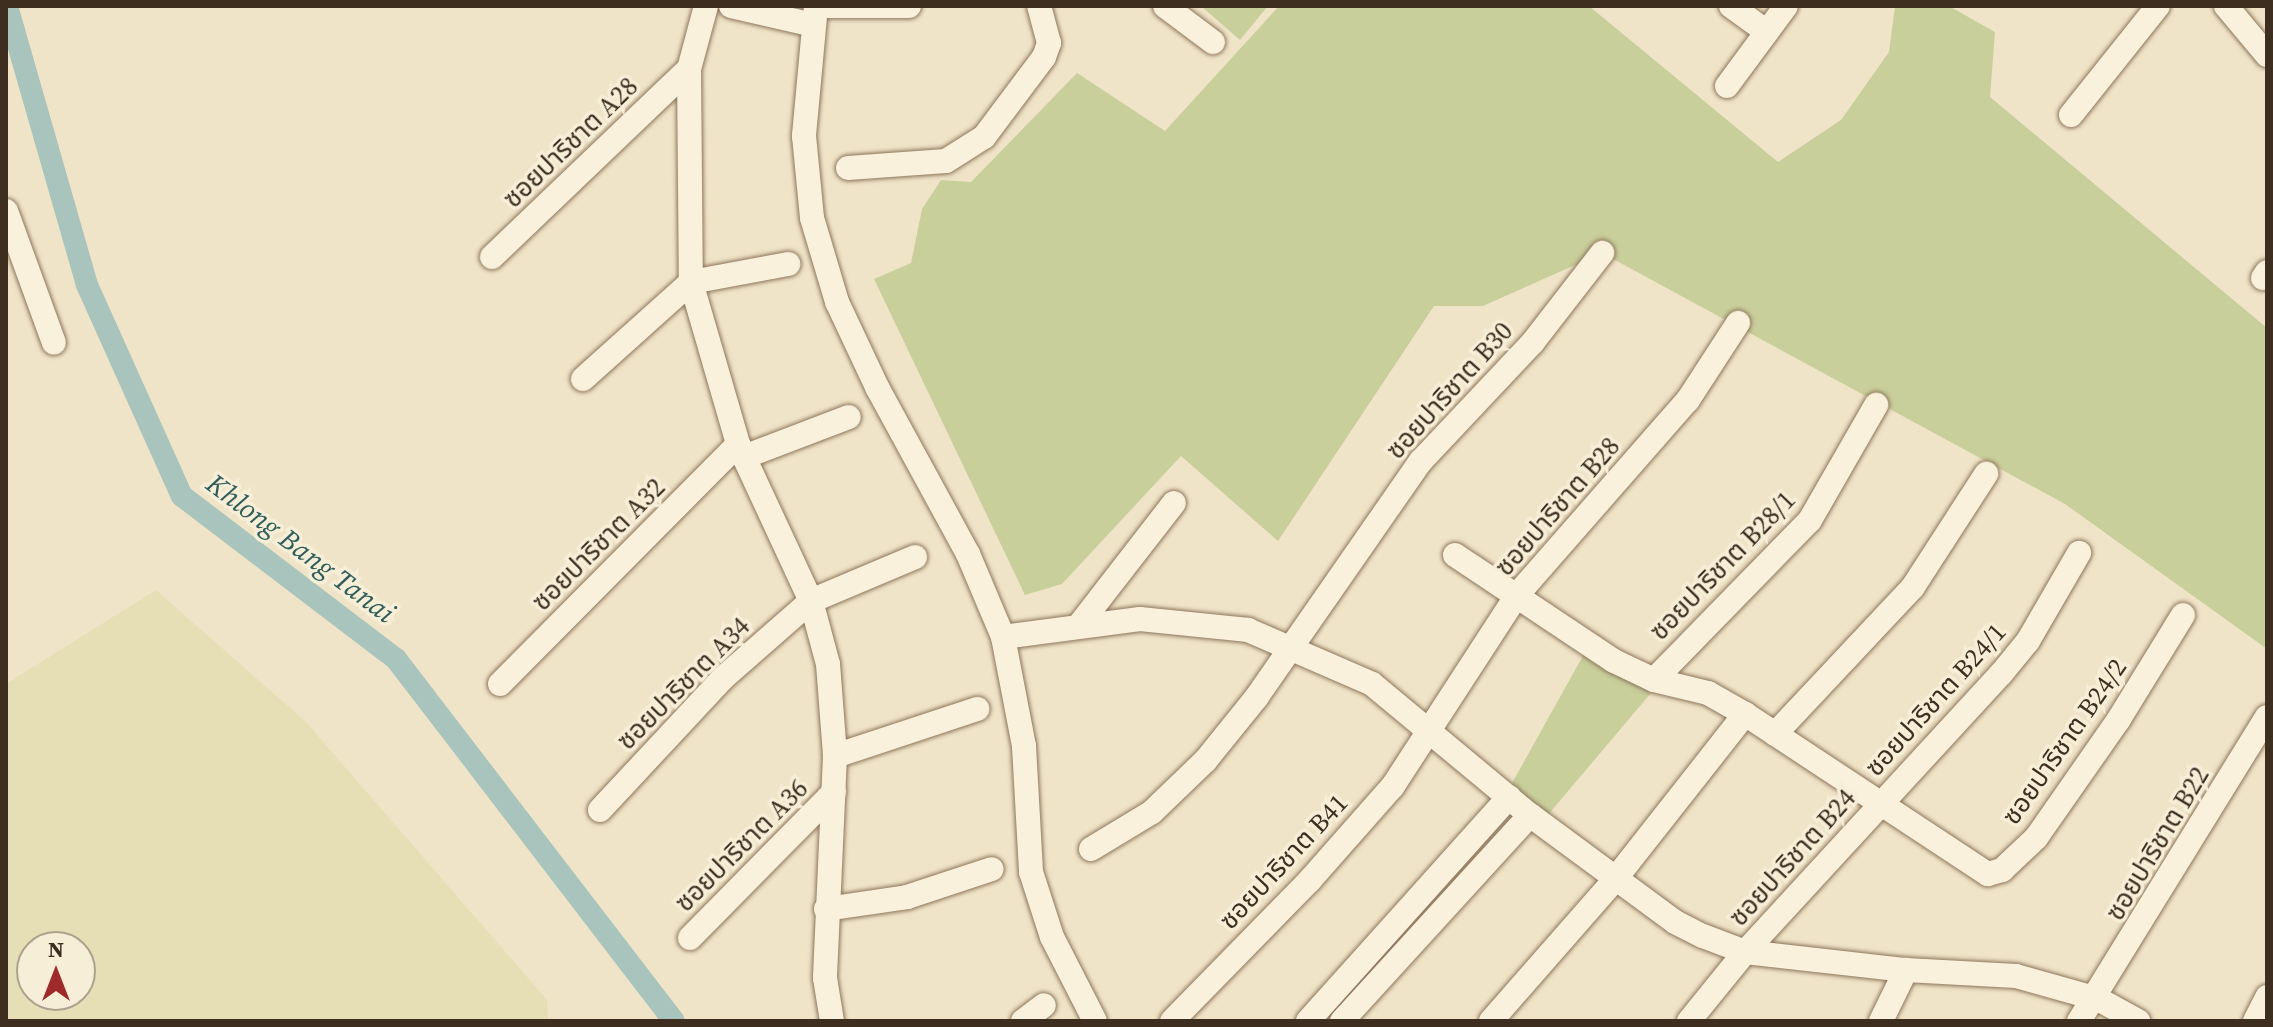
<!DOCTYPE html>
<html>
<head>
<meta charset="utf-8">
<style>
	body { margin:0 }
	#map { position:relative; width:2273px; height:1027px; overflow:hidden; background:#f0e4c8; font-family:"Source Serif 4","Noto Sans Thai",serif }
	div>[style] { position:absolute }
	.farmland>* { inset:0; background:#e6deb5 }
	.green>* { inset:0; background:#c9cf9b }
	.canal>* { height:22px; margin:-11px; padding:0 11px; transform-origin:11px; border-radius:11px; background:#a9c4bc }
	.roads { filter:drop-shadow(0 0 2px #8d765c) drop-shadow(0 0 2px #8d765c) }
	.street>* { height:24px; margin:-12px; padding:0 12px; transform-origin:12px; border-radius:12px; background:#faf1dc }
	span { translate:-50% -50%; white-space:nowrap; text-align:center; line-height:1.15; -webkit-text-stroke:7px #f7eed8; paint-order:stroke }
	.street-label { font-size:26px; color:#3d2e20 }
	.water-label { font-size:28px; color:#2f5d5a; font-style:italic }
	.frame { position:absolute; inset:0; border:8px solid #3d2e20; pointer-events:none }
	.north { position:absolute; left:16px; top:931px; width:80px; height:80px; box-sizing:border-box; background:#f7eed8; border:2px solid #ada18e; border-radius:50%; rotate:0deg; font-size:22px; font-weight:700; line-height:32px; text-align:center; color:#3d2e20 }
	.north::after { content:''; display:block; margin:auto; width:28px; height:36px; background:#9e2a2b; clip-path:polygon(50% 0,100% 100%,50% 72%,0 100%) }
</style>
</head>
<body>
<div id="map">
	<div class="farmland">
		<i style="clip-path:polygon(evenodd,156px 590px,305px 721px,547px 1000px,548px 1021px,6px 1021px,6px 684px,156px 590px,32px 947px,80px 947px,80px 995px,32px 995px,32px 947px)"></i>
	</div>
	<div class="green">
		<i style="clip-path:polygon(1201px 6px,1268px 6px,1240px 40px)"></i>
		<i style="clip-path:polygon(1279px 6px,1589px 6px,1778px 162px,1841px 120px,1889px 52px,1895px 6px,1949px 6px,1995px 32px,1990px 97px,2267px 328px,2267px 649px,2065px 504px,1602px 253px,1483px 306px,1434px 306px,1278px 541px,1181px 456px,1062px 584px,1025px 595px,874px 279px,911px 263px,922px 209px,941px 180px,971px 182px,1077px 73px,1165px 131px)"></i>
		<i style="clip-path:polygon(1584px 654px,1656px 687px,1547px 816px,1512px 783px)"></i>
	</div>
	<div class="canal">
		<i style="left:7px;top:6px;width:290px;rotate:74deg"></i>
		<i style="left:87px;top:285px;width:231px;rotate:65.8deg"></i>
		<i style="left:182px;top:496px;width:269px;rotate:37.3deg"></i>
		<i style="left:396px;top:659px;width:456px;rotate:52.5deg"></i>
	</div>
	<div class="roads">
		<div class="street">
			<i style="left:706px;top:6px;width:65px;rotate:105.1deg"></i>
			<i style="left:689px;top:69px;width:213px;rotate:89.5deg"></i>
			<i style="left:691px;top:282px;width:169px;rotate:73.8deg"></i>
			<i style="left:738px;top:444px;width:173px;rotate:65.1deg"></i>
			<i style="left:811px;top:601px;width:65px;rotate:74.9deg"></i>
			<i style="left:828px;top:664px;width:92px;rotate:85.6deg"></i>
			<i style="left:835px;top:756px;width:222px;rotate:92.6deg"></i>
			<i style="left:825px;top:978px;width:44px;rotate:80.8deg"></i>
			<i style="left:731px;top:6px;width:84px;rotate:13deg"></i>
			<i style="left:816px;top:6px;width:131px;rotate:95.3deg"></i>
			<i style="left:804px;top:136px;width:82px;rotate:84.4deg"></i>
			<i style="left:812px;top:218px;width:88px;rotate:73.4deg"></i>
			<i style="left:837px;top:302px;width:96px;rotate:64.8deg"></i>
			<i style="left:878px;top:389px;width:188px;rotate:61.4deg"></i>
			<i style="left:968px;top:554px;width:90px;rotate:67.1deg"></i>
			<i style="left:1003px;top:637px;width:111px;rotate:79.1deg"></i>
			<i style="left:1024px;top:746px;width:126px;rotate:86.8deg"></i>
			<i style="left:1031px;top:872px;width:68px;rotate:72.1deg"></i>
			<i style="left:1052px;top:937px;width:94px;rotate:62.9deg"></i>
			<i style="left:818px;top:6px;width:91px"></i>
			<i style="left:1165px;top:6px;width:60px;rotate:36.9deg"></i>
			<i style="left:1731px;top:6px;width:44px;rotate:35.8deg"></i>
			<i style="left:2226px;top:6px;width:64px;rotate:50.1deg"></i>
			<i style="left:1727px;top:86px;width:99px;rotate:-53.6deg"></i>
			<i style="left:2071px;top:115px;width:139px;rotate:-51.4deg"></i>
			<i style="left:848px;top:168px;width:98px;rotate:-4.1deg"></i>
			<i style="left:946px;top:161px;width:45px;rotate:-32.3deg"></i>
			<i style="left:984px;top:137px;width:100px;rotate:-53.1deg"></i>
			<i style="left:1044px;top:57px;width:15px;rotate:-70deg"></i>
			<i style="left:1049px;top:43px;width:38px;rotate:-105deg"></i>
			<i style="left:6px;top:211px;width:140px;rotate:70deg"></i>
			<i style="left:492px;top:257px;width:272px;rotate:-43.7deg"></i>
			<i style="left:2263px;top:278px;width:7px;rotate:-56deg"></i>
			<i style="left:583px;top:379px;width:145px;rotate:-41.9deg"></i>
			<i style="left:691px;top:282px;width:99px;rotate:-10.5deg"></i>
			<i style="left:744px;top:457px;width:112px;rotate:-20.9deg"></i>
			<i style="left:1455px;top:555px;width:191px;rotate:33.7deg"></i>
			<i style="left:1614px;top:661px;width:44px;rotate:25.4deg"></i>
			<i style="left:1654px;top:680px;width:56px;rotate:13.5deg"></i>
			<i style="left:1708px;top:693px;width:43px;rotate:29.6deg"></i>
			<i style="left:1745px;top:714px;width:291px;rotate:33.4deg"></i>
			<i style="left:1988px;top:874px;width:15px;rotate:-16deg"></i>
			<i style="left:2002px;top:870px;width:47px;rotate:-43.3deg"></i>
			<i style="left:2036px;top:838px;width:145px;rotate:-55.1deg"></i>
			<i style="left:2119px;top:719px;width:122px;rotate:-58.4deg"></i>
			<i style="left:1080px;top:624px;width:153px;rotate:-52.2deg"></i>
			<i style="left:1003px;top:637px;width:138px;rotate:-7.5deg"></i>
			<i style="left:1140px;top:619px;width:109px;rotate:5.8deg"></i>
			<i style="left:1248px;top:630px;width:135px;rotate:23.5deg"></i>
			<i style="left:1372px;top:684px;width:205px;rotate:39.7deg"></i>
			<i style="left:1530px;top:815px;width:180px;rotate:36.4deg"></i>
			<i style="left:1675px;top:922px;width:31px;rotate:27deg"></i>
			<i style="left:1703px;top:936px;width:45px;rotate:20.9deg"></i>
			<i style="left:1745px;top:952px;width:162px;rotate:6.4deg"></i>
			<i style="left:1906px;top:970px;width:110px;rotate:3.1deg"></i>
			<i style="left:2016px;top:976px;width:85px;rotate:15.7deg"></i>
			<i style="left:2098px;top:999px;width:46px;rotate:28.8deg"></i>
			<i style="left:1654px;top:680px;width:223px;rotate:-45.7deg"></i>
			<i style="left:1810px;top:520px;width:133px;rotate:-60.1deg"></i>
			<i style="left:500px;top:684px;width:338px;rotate:-45.2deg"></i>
			<i style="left:1775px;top:734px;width:202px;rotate:-46.8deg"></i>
			<i style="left:1913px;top:587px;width:135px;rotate:-57.1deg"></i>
			<i style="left:835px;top:756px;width:150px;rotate:-18.3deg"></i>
			<i style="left:600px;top:810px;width:180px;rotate:-47deg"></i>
			<i style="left:723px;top:678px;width:117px;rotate:-41.2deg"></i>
			<i style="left:811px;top:601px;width:113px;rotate:-22.9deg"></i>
			<i style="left:1091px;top:849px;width:71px;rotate:-31.2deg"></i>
			<i style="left:1152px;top:812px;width:75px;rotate:-43.9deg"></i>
			<i style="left:1206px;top:760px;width:80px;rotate:-51.1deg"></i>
			<i style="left:1256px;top:698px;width:289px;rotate:-55.2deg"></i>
			<i style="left:1421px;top:461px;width:163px;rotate:-46.7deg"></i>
			<i style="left:1533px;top:342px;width:113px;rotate:-52.2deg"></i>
			<i style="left:826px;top:909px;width:82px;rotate:-8.4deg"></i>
			<i style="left:907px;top:897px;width:89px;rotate:-18.2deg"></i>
			<i style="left:690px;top:938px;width:205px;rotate:-45.4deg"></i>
			<i style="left:1023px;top:1021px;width:26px;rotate:-37deg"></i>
			<i style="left:1172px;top:1021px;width:197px;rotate:-45.6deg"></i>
			<i style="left:1310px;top:880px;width:125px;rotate:-48.6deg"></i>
			<i style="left:1393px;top:786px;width:228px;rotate:-57deg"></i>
			<i style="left:1517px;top:595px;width:259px;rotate:-48.8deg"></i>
			<i style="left:1688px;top:400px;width:92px;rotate:-57deg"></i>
			<i style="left:1308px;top:1021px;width:301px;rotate:-48.1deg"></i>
			<i style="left:1342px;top:1021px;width:279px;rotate:-47.6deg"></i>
			<i style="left:1491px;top:1021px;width:190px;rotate:-48.8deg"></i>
			<i style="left:1616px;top:878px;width:209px;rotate:-51.8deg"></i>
			<i style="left:1689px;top:1021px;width:89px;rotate:-50.9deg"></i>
			<i style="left:1745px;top:952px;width:378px;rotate:-47.4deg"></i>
			<i style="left:2001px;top:674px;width:43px;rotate:-50.7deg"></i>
			<i style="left:2028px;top:641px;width:102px;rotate:-59.9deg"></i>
			<i style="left:1881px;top:1021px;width:57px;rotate:-63.9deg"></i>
			<i style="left:2079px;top:1021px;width:357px;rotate:-58.3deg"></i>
			<i style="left:2255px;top:1021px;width:27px;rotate:-63deg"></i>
		</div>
	</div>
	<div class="street-label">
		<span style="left:571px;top:143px;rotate:-44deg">ซอยปาริชาต A28</span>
		<span style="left:1450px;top:391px;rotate:-48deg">ซอยปาริชาต B30</span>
		<span style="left:1558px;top:507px;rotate:-49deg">ซอยปาริชาต B28</span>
		<span style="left:599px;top:545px;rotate:-45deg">ซอยปาริชาต A32</span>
		<span style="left:1723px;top:566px;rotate:-46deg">ซอยปาริชาต B28/1</span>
		<span style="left:684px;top:684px;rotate:-45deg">ซอยปาริชาต A34</span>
		<span style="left:1936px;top:700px;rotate:-48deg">ซอยปาริชาต B24/1</span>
		<span style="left:2065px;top:742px;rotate:-55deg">ซอยปาริชาต B24/2</span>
		<span style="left:2158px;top:844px;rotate:-59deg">ซอยปาริชาต B22</span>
		<span style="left:742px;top:846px;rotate:-45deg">ซอยปาริชาต A36</span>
		<span style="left:1793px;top:858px;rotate:-48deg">ซอยปาริชาต B24</span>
		<span style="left:1284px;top:862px;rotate:-47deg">ซอยปาริชาต B41</span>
	</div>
	<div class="water-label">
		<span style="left:301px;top:548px;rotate:37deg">Khlong Bang Tanai</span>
	</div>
	<div class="frame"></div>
	<div class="north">N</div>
</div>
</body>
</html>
